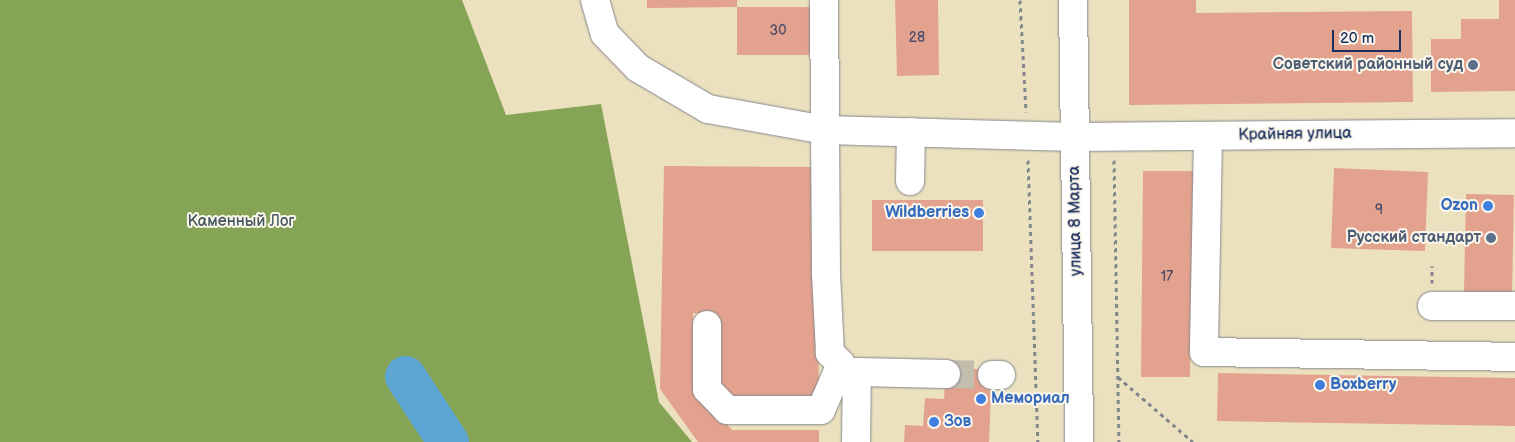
<!DOCTYPE html>
<html>
<head>
<meta charset="utf-8">
<style>
	body { margin:0 }
	#map { position:relative; width:1515px; height:442px; overflow:hidden; background:#ece1bf; font-family:"Balsamiq Sans",sans-serif }
	div>[style] { position:absolute }
	.forest>* { inset:0; background:#86a456 }
	.river>* { height:41px; margin:-20.5px; padding:0 20.5px; transform-origin:20.5px; border-radius:20.5px; background:#5da6d4 }
	.building>* { inset:0; background:#e3a28d }
	.minor-tunnel>* { height:28px; margin-top:-14px; transform-origin:0; background:repeating-linear-gradient(90deg,#c2bdac 0 28px,transparent 0 42px) }
	.path>* { height:3px; margin-top:-1.5px; transform-origin:0; background:repeating-linear-gradient(90deg,#84888e 0 4px,transparent 0 8px) }
	.roads { filter:drop-shadow(0 0 1px #84888e) drop-shadow(0 0 1px #84888e) }
	.minor>* { height:28px; margin:-14px; padding:0 14px; transform-origin:14px; border-radius:14px; background:#fff }
	.dots>* { width:14px; height:14px; translate:-50% -50%; box-sizing:border-box; border:2px solid #fbf7ec; border-radius:50% }
	span { translate:-50% -50%; white-space:nowrap; text-align:center; line-height:1.15; -webkit-text-stroke:4px #fbf7ec; paint-order:stroke }
	.number-label { font-size:14px; color:#4d4c6a }
	.number-label span { -webkit-text-stroke-width:0 }
	.service-label { font-size:16px; color:#4e5e75; font-weight:700 }
	.right { translate:-100% -50%; text-align:right }
	.street-label { font-size:16px; color:#1b2f5e }
	.shop-label { font-size:16px; color:#366cbe; font-weight:700 }
	.left { translate:0 -50%; text-align:left }
	.park-label { font-size:16px; color:#46595f }
	.scale { position:absolute; left:1332px; top:30px; width:69px; height:22px; box-sizing:border-box; border:2px solid #1b2f5e; border-top:0; padding-left:6px; font-size:15px; line-height:18px; white-space:nowrap; color:#1b2f5e; -webkit-text-stroke:4px #fbf7ec; paint-order:stroke }
</style>
</head>
<body>
<div id="map">
	<div class="forest">
		<i style="clip-path:polygon(0 0,462px 0,506px 115px,601px 104px,659px 402px,692px 442px,0 442px)"></i>
	</div>
	<div class="river">
		<i style="left:405px;top:376px;width:79px;rotate:56.9deg"></i>
	</div>
	<div class="building">
		<i style="clip-path:polygon(647px 0,737px 0,737px 7px,647px 8px)"></i>
		<i style="clip-path:polygon(895px 0,938px 0,939px 75px,897px 76px)"></i>
		<i style="clip-path:polygon(1129px 0,1196px 0,1196px 13px,1412px 11px,1413px 102px,1129px 105px)"></i>
		<i style="clip-path:polygon(1499px 0,1515px 0,1515px 91px,1431px 92px,1431px 39px,1461px 39px,1461px 19px,1499px 19px)"></i>
		<i style="clip-path:polygon(737px 7px,818px 7px,818px 55px,737px 55px)"></i>
		<i style="clip-path:polygon(664px 166px,817px 167px,819px 401px,717px 395px,716px 313px,693px 313px,693px 385px,732px 430px,819px 430px,819px 442px,698px 442px,660px 389px)"></i>
		<i style="clip-path:polygon(1334px 168px,1428px 172px,1425px 251px,1331px 248px)"></i>
		<i style="clip-path:polygon(1143px 171px,1193px 171px,1190px 377px,1141px 377px)"></i>
		<i style="clip-path:polygon(1466px 194px,1514px 195px,1512px 295px,1464px 293px)"></i>
		<i style="clip-path:polygon(872px 200px,983px 200px,983px 251px,872px 251px)"></i>
		<i style="clip-path:polygon(946px 367px,992px 370px,989px 442px,904px 442px,905px 425px,923px 426px,925px 398px,944px 399px)"></i>
		<i style="clip-path:polygon(1218px 373px,1515px 378px,1515px 426px,1217px 421px)"></i>
	</div>
	<div class="minor-tunnel">
		<i style="left:946px;top:374px;width:46px;rotate:1.2deg"></i>
	</div>
	<div class="path">
		<i style="left:1020px;top:0;width:112px;rotate:86.9deg"></i>
		<i style="left:1028px;top:160px;width:282px;rotate:88deg"></i>
		<i style="left:1114px;top:160px;width:282px;rotate:89deg"></i>
		<i style="left:1432px;top:283px;width:17px;rotate:-90deg"></i>
		<i style="left:1118px;top:377px;width:99px;rotate:40.9deg"></i>
	</div>
	<div class="roads">
		<div class="minor">
			<i style="left:595px;top:0;width:35px;rotate:74deg"></i>
			<i style="left:605px;top:34px;width:47px;rotate:45.9deg"></i>
			<i style="left:638px;top:68px;width:81px;rotate:30.4deg"></i>
			<i style="left:708px;top:109px;width:119px;rotate:10.2deg"></i>
			<i style="left:825px;top:130px;width:130px;rotate:-90.4deg"></i>
			<i style="left:1073px;top:0;width:442px;rotate:89.2deg"></i>
			<i style="left:1208px;top:137px;width:215px;rotate:91.1deg"></i>
			<i style="left:1204px;top:352px;width:311px;rotate:0.9deg"></i>
			<i style="left:910px;top:181px;width:49px;rotate:-88.8deg"></i>
			<i style="left:1432px;top:306px;width:83px"></i>
			<i style="left:707px;top:325px;width:64px;rotate:90deg"></i>
			<i style="left:707px;top:389px;width:29px;rotate:46deg"></i>
			<i style="left:727px;top:410px;width:94px"></i>
			<i style="left:821px;top:410px;width:50px;rotate:-66.5deg"></i>
			<i style="left:841px;top:364px;width:16px;rotate:-135deg"></i>
			<i style="left:830px;top:353px;width:80px;rotate:-92.9deg"></i>
			<i style="left:826px;top:273px;width:143px;rotate:-90.4deg"></i>
			<i style="left:825px;top:130px;width:249px;rotate:1.6deg"></i>
			<i style="left:1074px;top:137px;width:441px;rotate:-0.5deg"></i>
			<i style="left:992px;top:375px;width:9px"></i>
			<i style="left:856px;top:442px;width:70px;rotate:-89.2deg"></i>
			<i style="left:857px;top:372px;width:89px;rotate:1.3deg"></i>
		</div>
	</div>
	<div class="dots">
		<i style="left:1473px;top:65px;background:#5c6f8a"></i>
		<i style="left:1488px;top:206px;background:#3f7fe0"></i>
		<i style="left:979px;top:213px;background:#3f7fe0"></i>
		<i style="left:1491px;top:238px;background:#5c6f8a"></i>
		<i style="left:1320px;top:385px;background:#3f7fe0"></i>
		<i style="left:981px;top:399px;background:#3f7fe0"></i>
		<i style="left:934px;top:422px;background:#3f7fe0"></i>
	</div>
	<div class="number-label">
		<span style="left:778px;top:31px">30</span>
		<span style="left:917px;top:38px">28</span>
		<span style="left:1379px;top:210px">9</span>
		<span style="left:1167px;top:277px">17</span>
	</div>
	<div class="service-label">
		<span class="right" style="left:1463px;top:65px">Советский районный суд</span>
		<span class="right" style="left:1481px;top:238px">Русский стандарт</span>
	</div>
	<div class="street-label">
		<span style="left:1295px;top:135px;rotate:-1deg">Крайняя улица</span>
		<span style="left:1076px;top:221px;rotate:-91deg">улица 8 Марта</span>
	</div>
	<div class="shop-label">
		<span class="right" style="left:1478px;top:206px">Ozon</span>
		<span class="right" style="left:969px;top:213px">Wildberries</span>
		<span class="left" style="left:1330px;top:385px">Boxberry</span>
		<span class="left" style="left:991px;top:399px">Мемориал</span>
		<span class="left" style="left:944px;top:422px">Зов</span>
	</div>
	<div class="park-label">
		<span style="left:241px;top:222px">Каменный Лог</span>
	</div>
	<div class="scale">20 m</div>
</div>
</body>
</html>
